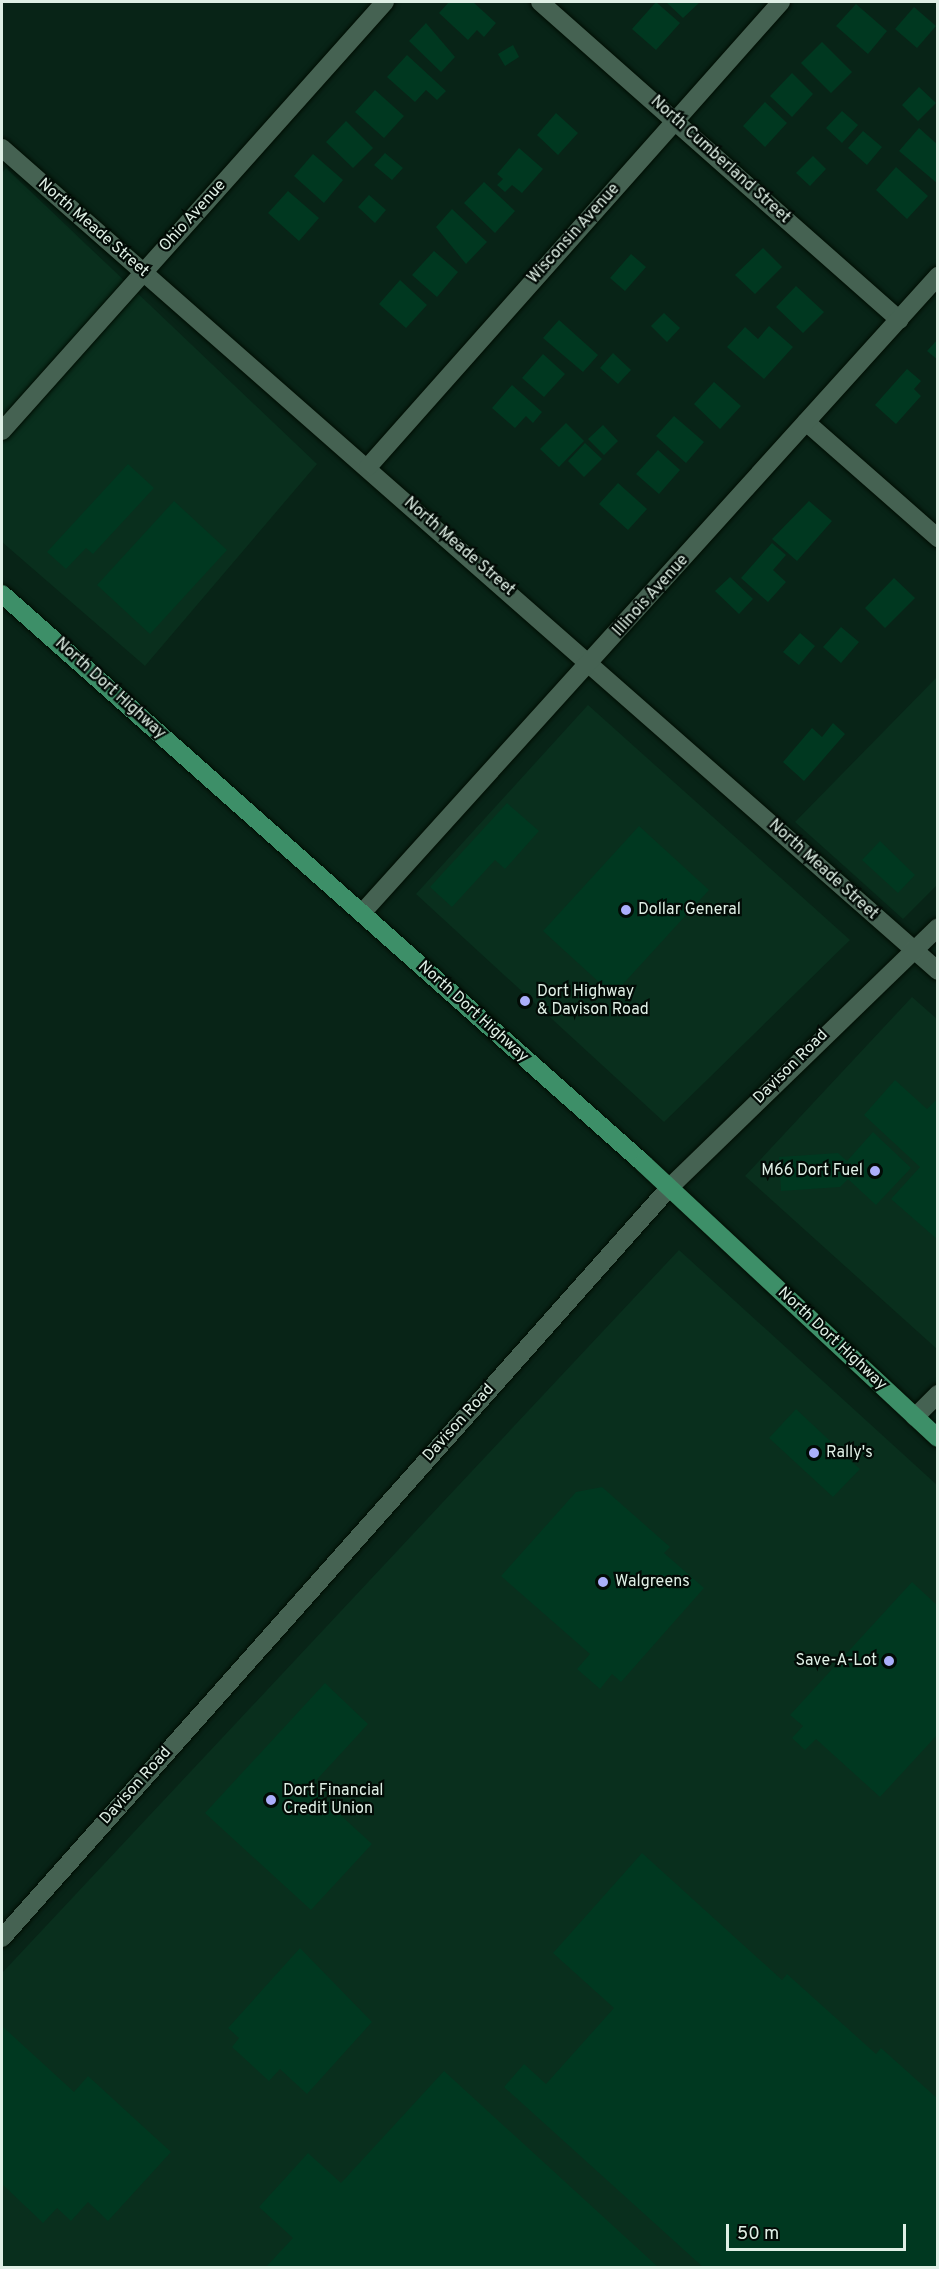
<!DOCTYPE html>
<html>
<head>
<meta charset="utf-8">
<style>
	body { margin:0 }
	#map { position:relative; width:939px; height:2269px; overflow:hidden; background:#082417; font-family:Overpass,sans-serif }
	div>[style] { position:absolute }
	.built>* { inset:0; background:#092f1d }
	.building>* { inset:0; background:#003820 }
	.roads { filter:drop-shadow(0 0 2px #000d03) drop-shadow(0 0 2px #000d03) }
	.street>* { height:18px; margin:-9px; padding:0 9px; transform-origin:9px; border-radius:9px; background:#456252 }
	.secondary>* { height:18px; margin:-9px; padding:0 9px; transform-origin:9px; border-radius:9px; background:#456252 }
	.primary>* { height:18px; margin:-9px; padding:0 9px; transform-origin:9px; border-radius:9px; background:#3d8f68 }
	.dots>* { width:16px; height:16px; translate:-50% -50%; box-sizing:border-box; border:3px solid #020b06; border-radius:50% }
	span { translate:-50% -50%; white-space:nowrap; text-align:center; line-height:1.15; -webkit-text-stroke:4.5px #020b06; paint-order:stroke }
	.street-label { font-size:16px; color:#dfefe5 }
	.poi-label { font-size:16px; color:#dfefe5 }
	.left { translate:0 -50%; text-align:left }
	.right { translate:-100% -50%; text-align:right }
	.frame { position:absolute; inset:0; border:3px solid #dfefe5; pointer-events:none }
	.scale { position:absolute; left:726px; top:2224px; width:180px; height:27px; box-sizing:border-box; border:3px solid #dfefe5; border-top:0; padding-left:8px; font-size:18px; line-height:21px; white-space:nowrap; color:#dfefe5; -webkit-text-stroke:4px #020b06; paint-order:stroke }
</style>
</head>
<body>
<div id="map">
	<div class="built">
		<i style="clip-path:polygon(6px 168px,317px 464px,145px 666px,2px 542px,2px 173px)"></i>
		<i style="clip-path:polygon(937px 677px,937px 885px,903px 919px,795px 822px)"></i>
		<i style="clip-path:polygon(588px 705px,850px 940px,664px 1122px,416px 894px)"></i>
		<i style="clip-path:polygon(912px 997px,937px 1019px,937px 1349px,745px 1176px)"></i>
		<i style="clip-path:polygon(679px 1250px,937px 1485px,937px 2267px,2px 2268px,2px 1973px)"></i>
	</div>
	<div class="building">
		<i style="clip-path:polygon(449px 2px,473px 2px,496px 23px,484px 37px,477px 30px,468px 40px,439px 13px)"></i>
		<i style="clip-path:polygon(656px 2px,680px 23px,656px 50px,632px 29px)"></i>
		<i style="clip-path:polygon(666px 2px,700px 2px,683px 18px)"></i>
		<i style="clip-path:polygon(856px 4px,887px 31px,868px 54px,836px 26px)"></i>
		<i style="clip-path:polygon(914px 7px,936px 26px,917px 48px,895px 29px)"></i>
		<i style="clip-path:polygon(426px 23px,455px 57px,441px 72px,409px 41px)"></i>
		<i style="clip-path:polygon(822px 42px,852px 72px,831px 93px,801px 63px)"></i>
		<i style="clip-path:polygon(513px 45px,519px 57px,505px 66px,498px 54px)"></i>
		<i style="clip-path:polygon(407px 55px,446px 91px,437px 100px,426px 90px,415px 102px,387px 77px)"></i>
		<i style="clip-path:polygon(792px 73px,813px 94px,792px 117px,770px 96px)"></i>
		<i style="clip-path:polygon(919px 87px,936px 103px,918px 121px,902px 105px)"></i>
		<i style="clip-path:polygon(375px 90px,404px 116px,384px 138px,355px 112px)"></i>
		<i style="clip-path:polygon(765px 102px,787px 123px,765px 147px,743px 126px)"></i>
		<i style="clip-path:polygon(842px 111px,858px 125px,842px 143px,826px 128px)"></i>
		<i style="clip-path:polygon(556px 113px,578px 133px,558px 155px,537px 135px)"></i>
		<i style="clip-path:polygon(346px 121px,373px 148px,353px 168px,326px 142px)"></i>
		<i style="clip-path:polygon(919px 128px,938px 145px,938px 184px,899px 151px)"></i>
		<i style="clip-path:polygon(863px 131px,882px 147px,867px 165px,848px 148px)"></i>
		<i style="clip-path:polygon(519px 148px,543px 169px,522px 193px,512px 185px,505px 192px,497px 185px,503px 179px,497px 174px)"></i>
		<i style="clip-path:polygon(385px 153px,403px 168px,392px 180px,374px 165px)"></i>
		<i style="clip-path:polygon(313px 154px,343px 180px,324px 203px,294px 176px)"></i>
		<i style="clip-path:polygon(813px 156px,826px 169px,810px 186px,796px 173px)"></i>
		<i style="clip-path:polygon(896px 167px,928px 196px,907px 219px,876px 190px)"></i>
		<i style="clip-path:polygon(484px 182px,515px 211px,495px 233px,464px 203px)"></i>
		<i style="clip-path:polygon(288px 191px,319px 218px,299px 241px,268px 213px)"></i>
		<i style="clip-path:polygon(369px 195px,386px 210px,375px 223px,358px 207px)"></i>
		<i style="clip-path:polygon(452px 209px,487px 242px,466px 264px,436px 227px)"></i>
		<i style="clip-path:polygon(763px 248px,782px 267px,755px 294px,735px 275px)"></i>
		<i style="clip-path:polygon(434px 251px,458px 272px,437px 297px,412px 275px)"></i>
		<i style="clip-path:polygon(631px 254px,646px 267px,625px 291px,610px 278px)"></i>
		<i style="clip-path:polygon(400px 280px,427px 305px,406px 328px,379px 304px)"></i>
		<i style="clip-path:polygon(796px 286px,824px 312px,803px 333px,776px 307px)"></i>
		<i style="clip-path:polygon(664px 313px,680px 328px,667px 342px,651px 326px)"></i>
		<i style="clip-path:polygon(559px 320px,598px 355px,583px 372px,543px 338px)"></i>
		<i style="clip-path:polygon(769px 326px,793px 347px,764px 379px,727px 347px,745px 327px,758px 339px)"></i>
		<i style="clip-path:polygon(938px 339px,938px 360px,927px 351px)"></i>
		<i style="clip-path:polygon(613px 353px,631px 370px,618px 384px,600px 368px)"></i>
		<i style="clip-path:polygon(543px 354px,565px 374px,544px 397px,522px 378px)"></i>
		<i style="clip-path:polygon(907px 369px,921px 381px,914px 389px,921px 396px,896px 424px,875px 405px)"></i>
		<i style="clip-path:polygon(714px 382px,741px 406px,720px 429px,694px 404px)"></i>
		<i style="clip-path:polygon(512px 385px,542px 412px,533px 423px,526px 416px,515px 428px,492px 408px)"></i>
		<i style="clip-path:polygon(674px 416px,704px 442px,686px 463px,656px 436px)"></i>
		<i style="clip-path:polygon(566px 423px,584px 441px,559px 467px,540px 449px)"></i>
		<i style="clip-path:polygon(603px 425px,618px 441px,604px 455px,588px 439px)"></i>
		<i style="clip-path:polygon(585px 443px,602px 459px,584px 477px,568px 461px)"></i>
		<i style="clip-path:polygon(658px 450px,680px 470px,659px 494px,636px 474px)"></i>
		<i style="clip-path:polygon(128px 464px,154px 488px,93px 554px,86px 548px,66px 569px,47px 552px)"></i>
		<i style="clip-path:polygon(618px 483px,647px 509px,628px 530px,599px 504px)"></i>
		<i style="clip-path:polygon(174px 501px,227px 550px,150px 634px,97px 585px)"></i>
		<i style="clip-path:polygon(809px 501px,832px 521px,797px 561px,772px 539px)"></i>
		<i style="clip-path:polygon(772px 543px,786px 555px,773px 570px,786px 582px,768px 602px,741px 578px)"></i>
		<i style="clip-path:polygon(730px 577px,753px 599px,739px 614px,715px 591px)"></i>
		<i style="clip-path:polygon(894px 578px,915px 598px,885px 628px,865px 608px)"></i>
		<i style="clip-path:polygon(841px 627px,859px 642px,841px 663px,823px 647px)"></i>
		<i style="clip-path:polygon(800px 633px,815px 646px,799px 665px,783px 652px)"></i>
		<i style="clip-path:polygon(833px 723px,845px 734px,804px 781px,783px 762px,812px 728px,822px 737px)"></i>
		<i style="clip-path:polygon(507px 803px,539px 831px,505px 869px,495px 860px,452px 907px,430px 887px)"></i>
		<i style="clip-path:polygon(639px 826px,709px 890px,613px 995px,543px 931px)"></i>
		<i style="clip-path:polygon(880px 841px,915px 875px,898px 893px,862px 860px)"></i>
		<i style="clip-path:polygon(895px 1080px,927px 1109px,938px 1098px,938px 1240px,891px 1199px,920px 1167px,864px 1115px)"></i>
		<i style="clip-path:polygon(873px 1132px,911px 1168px,876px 1205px,848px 1179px,840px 1187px,781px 1191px,779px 1157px,838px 1153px,847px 1161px)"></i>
		<i style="clip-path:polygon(796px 1409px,860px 1469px,833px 1497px,769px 1438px)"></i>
		<i style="clip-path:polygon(602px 1487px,670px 1547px,664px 1553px,704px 1588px,621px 1682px,612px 1674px,600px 1689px,577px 1669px,590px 1654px,501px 1576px,576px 1492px)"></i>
		<i style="clip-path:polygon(912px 1582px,938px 1606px,938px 1734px,880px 1797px,816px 1739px,805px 1750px,792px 1738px,803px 1726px,790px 1715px)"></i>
		<i style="clip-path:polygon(325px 1683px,368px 1724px,310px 1787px,372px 1844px,311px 1910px,205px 1813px)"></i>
		<i style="clip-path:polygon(642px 1853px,782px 1980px,787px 1974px,876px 2054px,881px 2048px,938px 2099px,938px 2268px,704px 2268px,504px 2087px,524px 2064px,546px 2084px,614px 2008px,553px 1953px)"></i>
		<i style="clip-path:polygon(300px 1948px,372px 2022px,307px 2094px,280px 2069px,269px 2081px,232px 2047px,239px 2038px,228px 2028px)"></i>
		<i style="clip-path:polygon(2px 2026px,74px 2092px,88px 2076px,171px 2152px,108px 2221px,88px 2202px,71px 2221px,57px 2208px,43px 2223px,2px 2184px)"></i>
		<i style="clip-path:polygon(444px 2071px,658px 2267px,265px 2268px,293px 2238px,259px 2207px,308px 2153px,341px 2183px)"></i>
	</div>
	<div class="roads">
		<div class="street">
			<i style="left:540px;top:2px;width:480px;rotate:41.5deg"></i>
			<i style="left:2px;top:148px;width:1246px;rotate:41.32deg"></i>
			<i style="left:806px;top:422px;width:176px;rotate:41.3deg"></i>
			<i style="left:2px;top:431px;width:575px;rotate:-48.24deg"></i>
			<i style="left:368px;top:467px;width:622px;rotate:-48.39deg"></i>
			<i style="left:362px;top:913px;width:859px;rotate:-47.88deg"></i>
			<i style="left:915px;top:1417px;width:33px;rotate:-45deg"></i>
		</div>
		<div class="secondary">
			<i style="left:2px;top:1938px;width:1005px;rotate:-48.35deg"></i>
			<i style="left:670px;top:1187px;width:373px;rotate:-44.1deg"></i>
		</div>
		<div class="primary">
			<i style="left:2px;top:594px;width:857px;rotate:41.59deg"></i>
			<i style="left:643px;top:1163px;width:403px;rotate:43deg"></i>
		</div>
	</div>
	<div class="dots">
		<i style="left:626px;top:910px;background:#abaffb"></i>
		<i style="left:525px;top:1001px;background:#abaffb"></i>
		<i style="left:875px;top:1171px;background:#abaffb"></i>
		<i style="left:814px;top:1453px;background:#abaffb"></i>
		<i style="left:603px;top:1582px;background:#abaffb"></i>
		<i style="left:889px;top:1661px;background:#abaffb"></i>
		<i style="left:271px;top:1800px;background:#abaffb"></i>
	</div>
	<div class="street-label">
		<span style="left:720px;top:160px;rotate:42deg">North Cumberland Street</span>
		<span style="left:193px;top:216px;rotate:-48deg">Ohio Avenue</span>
		<span style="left:93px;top:228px;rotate:41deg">North Meade Street</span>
		<span style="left:574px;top:234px;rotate:-48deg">Wisconsin Avenue</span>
		<span style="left:459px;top:547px;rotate:41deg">North Meade Street</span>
		<span style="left:651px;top:596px;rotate:-48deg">Illinois Avenue</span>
		<span style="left:110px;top:689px;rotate:42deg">North Dort Highway</span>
		<span style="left:823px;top:870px;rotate:42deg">North Meade Street</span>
		<span style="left:473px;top:1012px;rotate:42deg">North Dort Highway</span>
		<span style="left:791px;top:1067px;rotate:-45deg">Davison Road</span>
		<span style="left:832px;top:1339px;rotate:43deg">North Dort Highway</span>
		<span style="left:459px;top:1423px;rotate:-48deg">Davison Road</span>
		<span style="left:136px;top:1786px;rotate:-48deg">Davison Road</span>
	</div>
	<div class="poi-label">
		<span class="left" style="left:638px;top:910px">Dollar General</span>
		<span class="left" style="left:537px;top:1001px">Dort Highway<br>&amp; Davison Road</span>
		<span class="right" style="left:863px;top:1171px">M66 Dort Fuel</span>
		<span class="left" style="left:826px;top:1453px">Rally's</span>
		<span class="left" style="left:615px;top:1582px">Walgreens</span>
		<span class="right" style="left:877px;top:1661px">Save-A-Lot</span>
		<span class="left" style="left:283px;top:1800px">Dort Financial<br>Credit Union</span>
	</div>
	<div class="frame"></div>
	<div class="scale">50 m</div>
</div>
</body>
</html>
